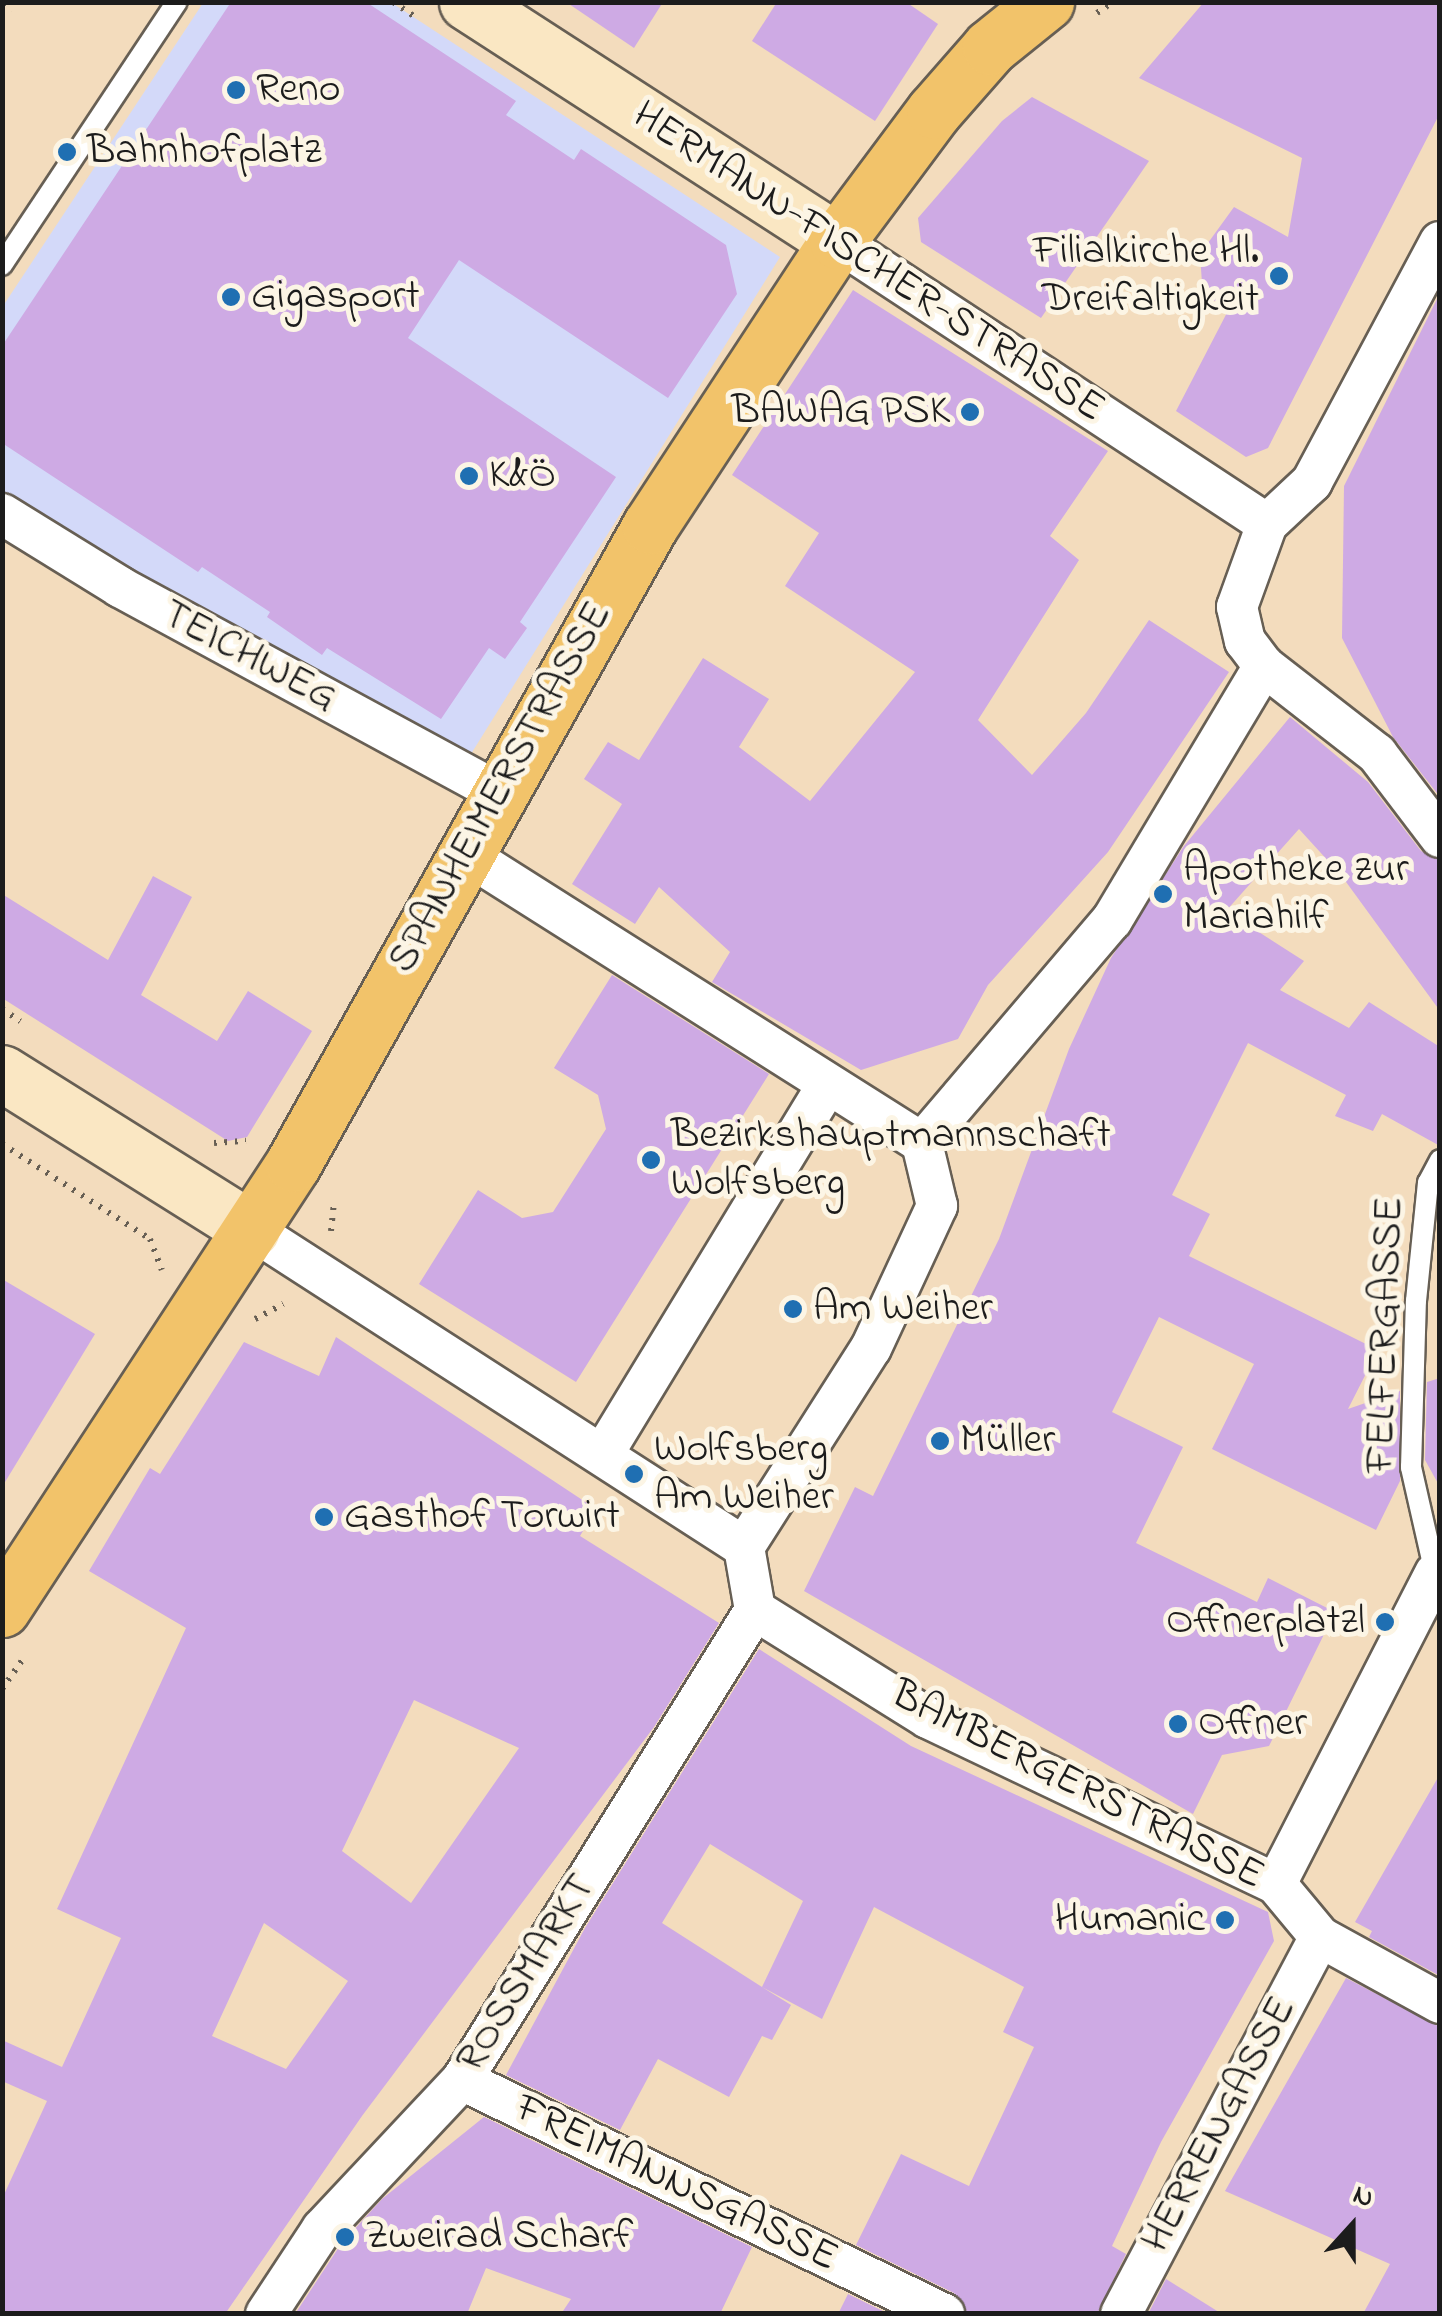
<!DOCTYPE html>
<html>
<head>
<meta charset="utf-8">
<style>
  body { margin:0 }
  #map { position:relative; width:1442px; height:2316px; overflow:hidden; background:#f3dcbd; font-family:"Indie Flower",sans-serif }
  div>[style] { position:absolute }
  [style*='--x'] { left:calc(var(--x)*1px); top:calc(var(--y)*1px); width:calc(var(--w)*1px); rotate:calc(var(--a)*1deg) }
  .built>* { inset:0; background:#d3d9f9 }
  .building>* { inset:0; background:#ceaae4 }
  .path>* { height:6px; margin-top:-3px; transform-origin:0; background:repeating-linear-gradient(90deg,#675f54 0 2.5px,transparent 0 10.5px) }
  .roads { filter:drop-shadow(2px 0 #675f54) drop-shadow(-2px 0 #675f54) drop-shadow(0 2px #675f54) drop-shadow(0 -2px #675f54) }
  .lane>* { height:20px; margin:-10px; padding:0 10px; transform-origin:10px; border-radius:10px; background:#fff }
  .street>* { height:40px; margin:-20px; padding:0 20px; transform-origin:20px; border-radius:20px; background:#fff }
  .secondary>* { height:55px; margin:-27.5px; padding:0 27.5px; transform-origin:27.5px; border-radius:27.5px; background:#fae7c3 }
  .primary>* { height:55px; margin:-27.5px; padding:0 27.5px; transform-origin:27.5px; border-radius:27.5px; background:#f2c36a }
  .dots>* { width:28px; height:28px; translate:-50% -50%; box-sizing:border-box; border:5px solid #fcf5e5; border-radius:50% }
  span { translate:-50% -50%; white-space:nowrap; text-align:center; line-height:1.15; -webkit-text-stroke:10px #fcf5e5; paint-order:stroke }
  .poi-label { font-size:42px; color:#1c1c1c }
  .left { translate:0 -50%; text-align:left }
  .right { translate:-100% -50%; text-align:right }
  .street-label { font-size:42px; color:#1c1c1c }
  .frame { position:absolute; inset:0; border:5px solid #1c1c1c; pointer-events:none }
  .north { position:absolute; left:1302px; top:2176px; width:100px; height:100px; -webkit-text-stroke:8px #fcf5e5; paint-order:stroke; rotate:21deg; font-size:28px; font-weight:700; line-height:40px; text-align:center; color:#1c1c1c }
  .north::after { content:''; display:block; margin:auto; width:35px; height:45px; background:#1c1c1c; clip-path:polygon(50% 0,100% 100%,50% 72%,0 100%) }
</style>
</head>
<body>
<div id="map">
  <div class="built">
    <i style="clip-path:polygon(203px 3px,392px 3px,780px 257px,466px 762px,3px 510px,3px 306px)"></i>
  </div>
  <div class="building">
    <i style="clip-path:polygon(231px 2px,366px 2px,516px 101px,506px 115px,574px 160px,581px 149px,726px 245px,737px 294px,668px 398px,459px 260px,408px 338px,616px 477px,520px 622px,527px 628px,505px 659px,489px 648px,441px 719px,327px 648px,322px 655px,267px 617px,270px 612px,202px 567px,198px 572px,2px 443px,2px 346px)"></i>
    <i style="clip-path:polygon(566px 2px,663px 2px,634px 48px)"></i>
    <i style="clip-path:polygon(777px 2px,906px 2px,938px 24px,875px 121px,752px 41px)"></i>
    <i style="clip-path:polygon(1204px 2px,1440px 2px,1440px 113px,1268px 448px,1246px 457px,1176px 411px,1231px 305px,1203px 298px,1200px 254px,1234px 207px,1288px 237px,1302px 158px,1139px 78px)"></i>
    <i style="clip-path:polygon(1032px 97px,1149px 161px,1041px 318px,921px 242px,918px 218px,1002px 121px)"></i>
    <i style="clip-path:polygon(853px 290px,1108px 451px,1050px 536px,1079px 560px,978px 720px,1032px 775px,1086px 713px,1149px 620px,1229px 672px,1108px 852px,988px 985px,958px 1039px,861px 1070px,712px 982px,730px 952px,659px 887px,635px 924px,572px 884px,622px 804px,584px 779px,608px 742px,639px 760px,703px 658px,769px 699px,739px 747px,810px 801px,915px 672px,785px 586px,819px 533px,732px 475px)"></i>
    <i style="clip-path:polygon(1440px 293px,1440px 797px,1393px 737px,1342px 638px,1344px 486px)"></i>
    <i style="clip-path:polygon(1290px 717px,1368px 782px,1421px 851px,1440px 860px,1440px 1011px,1341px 875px,1299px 829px,1226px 911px,1304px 961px,1280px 990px,1349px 1028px,1369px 1002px,1440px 1047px,1440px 1146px,1382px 1114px,1373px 1131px,1335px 1116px,1346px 1095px,1248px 1043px,1172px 1195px,1210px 1214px,1189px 1256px,1378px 1350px,1348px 1409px,1400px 1391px,1400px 1481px,1376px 1530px,1212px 1449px,1254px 1364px,1159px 1317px,1112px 1412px,1183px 1447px,1136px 1543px,1257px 1602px,1268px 1578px,1335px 1612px,1269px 1746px,1222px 1755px,1193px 1814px,804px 1591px,855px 1487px,873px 1496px,999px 1239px,1069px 1049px,1111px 958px,1184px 846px)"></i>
    <i style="clip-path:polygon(153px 876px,192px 897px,141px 995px,217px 1041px,248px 991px,312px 1031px,247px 1137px,228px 1141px,2px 998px,2px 894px,108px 960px)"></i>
    <i style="clip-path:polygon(612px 975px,769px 1074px,576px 1382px,419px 1284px,478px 1190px,522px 1218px,553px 1212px,606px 1129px,598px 1095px,554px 1068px)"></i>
    <i style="clip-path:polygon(2px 1279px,95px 1334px,2px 1487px)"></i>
    <i style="clip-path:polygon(evenodd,336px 1337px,596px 1509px,580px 1536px,719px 1623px,654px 1727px,362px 2116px,225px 2314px,2px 2314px,2px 2199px,47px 2101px,2px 2081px,2px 2040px,62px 2067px,121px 1938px,57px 1909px,186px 1628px,89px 1571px,150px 1468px,160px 1474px,244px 1342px,319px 1376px,336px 1337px,414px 1700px,519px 1748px,411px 1903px,342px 1851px,414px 1700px,336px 1337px,264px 1923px,348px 1981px,286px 2069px,212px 2036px,264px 1923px)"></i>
    <i style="clip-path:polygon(1440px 1378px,1440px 1487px,1425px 1460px,1427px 1382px)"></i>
    <i style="clip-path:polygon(evenodd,759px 1649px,911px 1746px,1268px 1912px,1274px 1941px,1161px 2142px,1112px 2246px,1126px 2254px,1097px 2314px,968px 2314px,954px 2293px,856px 2245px,901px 2154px,969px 2186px,1034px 2047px,1003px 2032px,1024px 1987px,874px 1907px,822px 2019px,762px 1987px,791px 2005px,772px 2040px,762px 2036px,729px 2097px,658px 2059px,620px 2130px,506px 2075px,585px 1928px,759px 1649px,710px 1844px,803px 1901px,762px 1987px,662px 1923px,710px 1844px)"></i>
    <i style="clip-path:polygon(1440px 1774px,1440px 1976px,1369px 1937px,1372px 1931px,1355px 1922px)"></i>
    <i style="clip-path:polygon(1346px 1978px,1440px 2027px,1440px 2314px,1363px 2314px,1390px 2264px,1225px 2191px)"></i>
    <i style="clip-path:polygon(484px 2117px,752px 2247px,720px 2314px,561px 2314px,571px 2299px,486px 2268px,467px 2314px,295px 2314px,341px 2244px,382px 2199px)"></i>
    <i style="clip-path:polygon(1166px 2279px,1222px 2314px,1148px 2314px)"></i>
    <i style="clip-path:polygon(848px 2294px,889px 2314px,838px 2314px)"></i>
  </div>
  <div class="path">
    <i style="--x:393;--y:2;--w:29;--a:34"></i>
    <i style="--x:4;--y:4;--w:10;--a:37"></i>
    <i style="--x:1097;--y:13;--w:19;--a:-35"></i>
    <i style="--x:2;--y:1009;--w:22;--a:34"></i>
    <i style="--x:214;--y:1143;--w:32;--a:-4"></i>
    <i style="--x:2;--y:1144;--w:176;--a:32.7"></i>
    <i style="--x:150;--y:1239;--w:33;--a:69"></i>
    <i style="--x:331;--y:1231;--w:31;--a:-84"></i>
    <i style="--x:255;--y:1319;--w:32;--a:-28"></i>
    <i style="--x:2;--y:1689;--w:40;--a:-55.1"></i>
  </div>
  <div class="roads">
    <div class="lane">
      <i style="--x:2;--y:265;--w:316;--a:-56.4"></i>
      <i style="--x:1435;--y:1573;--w:109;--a:-102.8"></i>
      <i style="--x:1411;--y:1467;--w:166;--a:-88.3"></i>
      <i style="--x:1416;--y:1301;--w:119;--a:-84.2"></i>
      <i style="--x:1428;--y:1183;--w:26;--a:-62"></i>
    </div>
    <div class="street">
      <i style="--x:837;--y:241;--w:515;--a:33.35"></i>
      <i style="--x:1440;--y:242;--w:272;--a:118.1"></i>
      <i style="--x:1312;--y:482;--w:62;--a:137"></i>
      <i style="--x:1267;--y:524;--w:88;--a:109.9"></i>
      <i style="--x:1237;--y:607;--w:35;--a:77"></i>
      <i style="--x:1245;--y:641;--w:31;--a:53"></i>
      <i style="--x:1264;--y:666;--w:143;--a:37.9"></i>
      <i style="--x:1377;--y:754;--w:104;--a:52.8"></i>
      <i style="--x:2;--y:514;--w:139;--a:31.7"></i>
      <i style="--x:120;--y:587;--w:431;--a:28.5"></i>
      <i style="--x:464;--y:853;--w:542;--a:32.34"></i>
      <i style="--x:922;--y:1143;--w:293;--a:-49.6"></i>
      <i style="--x:1112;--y:920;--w:296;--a:-59.1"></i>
      <i style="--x:252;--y:1230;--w:585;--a:32.79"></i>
      <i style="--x:744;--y:1547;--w:64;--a:80.1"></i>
      <i style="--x:603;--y:1454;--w:432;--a:-58.7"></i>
      <i style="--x:744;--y:1547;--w:236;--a:-57.5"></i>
      <i style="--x:871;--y:1348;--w:157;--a:-65.1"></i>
      <i style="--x:937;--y:1206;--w:65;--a:-103.4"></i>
      <i style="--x:755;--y:1610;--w:204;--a:32"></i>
      <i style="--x:928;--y:1718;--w:386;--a:25.5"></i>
      <i style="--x:1276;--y:1884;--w:69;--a:50.3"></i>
      <i style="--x:1320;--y:1937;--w:137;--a:28.8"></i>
      <i style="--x:1276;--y:1884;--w:349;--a:-62.9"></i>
      <i style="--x:462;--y:2080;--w:536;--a:25.9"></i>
      <i style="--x:266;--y:2314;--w:102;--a:-56.6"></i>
      <i style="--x:322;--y:2229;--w:204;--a:-46.8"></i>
      <i style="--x:462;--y:2080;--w:554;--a:-58.06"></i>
      <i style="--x:1121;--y:2314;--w:426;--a:-62.2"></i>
    </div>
    <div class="secondary">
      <i style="--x:467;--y:2;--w:440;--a:32.9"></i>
      <i style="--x:2;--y:1073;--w:295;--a:32.1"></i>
    </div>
    <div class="primary">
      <i style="--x:2;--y:1609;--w:532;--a:-56.82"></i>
      <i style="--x:293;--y:1164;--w:731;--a:-60.77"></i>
      <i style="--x:650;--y:526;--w:341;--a:-56.7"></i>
      <i style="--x:837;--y:241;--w:162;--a:-53.3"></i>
      <i style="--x:934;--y:111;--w:85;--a:-48.8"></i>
      <i style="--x:990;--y:47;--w:72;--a:-38.8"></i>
    </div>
  </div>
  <div class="dots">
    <i style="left:236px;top:90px;background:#1f6fb2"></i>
    <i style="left:67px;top:152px;background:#1f6fb2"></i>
    <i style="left:1279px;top:276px;background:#1f6fb2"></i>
    <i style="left:231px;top:297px;background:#1f6fb2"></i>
    <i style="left:970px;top:412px;background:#1f6fb2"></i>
    <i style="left:469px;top:476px;background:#1f6fb2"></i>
    <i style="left:1163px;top:894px;background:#1f6fb2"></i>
    <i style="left:651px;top:1160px;background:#1f6fb2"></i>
    <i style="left:793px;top:1309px;background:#1f6fb2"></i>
    <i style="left:940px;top:1441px;background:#1f6fb2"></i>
    <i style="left:634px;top:1474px;background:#1f6fb2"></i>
    <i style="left:324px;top:1517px;background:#1f6fb2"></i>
    <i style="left:1385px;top:1622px;background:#1f6fb2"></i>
    <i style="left:1178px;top:1724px;background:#1f6fb2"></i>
    <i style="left:1225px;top:1920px;background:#1f6fb2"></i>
    <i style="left:345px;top:2237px;background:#1f6fb2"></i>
  </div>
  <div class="poi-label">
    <span class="left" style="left:256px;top:90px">Reno</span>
    <span class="left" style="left:87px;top:152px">Bahnhofplatz</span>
    <span class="right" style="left:1259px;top:276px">Filialkirche Hl.<br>Dreifaltigkeit</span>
    <span class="left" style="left:251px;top:297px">Gigasport</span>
    <span class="right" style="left:950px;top:412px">BAWAG PSK</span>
    <span class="left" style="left:489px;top:476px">K&amp;Ö</span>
    <span class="left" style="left:1183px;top:894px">Apotheke zur<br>Mariahilf</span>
    <span class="left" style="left:671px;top:1160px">Bezirkshauptmannschaft<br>Wolfsberg</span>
    <span class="left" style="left:813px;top:1309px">Am Weiher</span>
    <span class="left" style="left:960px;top:1441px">Müller</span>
    <span class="left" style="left:654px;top:1474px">Wolfsberg<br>Am Weiher</span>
    <span class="left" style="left:344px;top:1517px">Gasthof Torwirt</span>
    <span class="right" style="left:1365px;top:1622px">Offnerplatzl</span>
    <span class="left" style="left:1198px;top:1724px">Offner</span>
    <span class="right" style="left:1205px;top:1920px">Humanic</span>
    <span class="left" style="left:365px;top:2237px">Zweirad Scharf</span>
  </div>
  <div class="street-label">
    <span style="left:868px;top:263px;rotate:33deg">HERMANN-FISCHER-STRASSE</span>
    <span style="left:249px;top:657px;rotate:28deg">TEICHWEG</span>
    <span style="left:501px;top:788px;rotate:-61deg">SPANHEIMERSTRASSE</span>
    <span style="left:1386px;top:1335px;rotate:-88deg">FELFERGASSE</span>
    <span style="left:1077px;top:1786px;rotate:27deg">BAMBERGERSTRASSE</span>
    <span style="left:527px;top:1974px;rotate:-58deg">ROSSMARKT</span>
    <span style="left:1220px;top:2125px;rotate:-62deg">HERRENGASSE</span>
    <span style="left:676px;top:2184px;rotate:26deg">FREIMANNSGASSE</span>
  </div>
  <div class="frame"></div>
  <div class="north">N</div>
</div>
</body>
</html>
